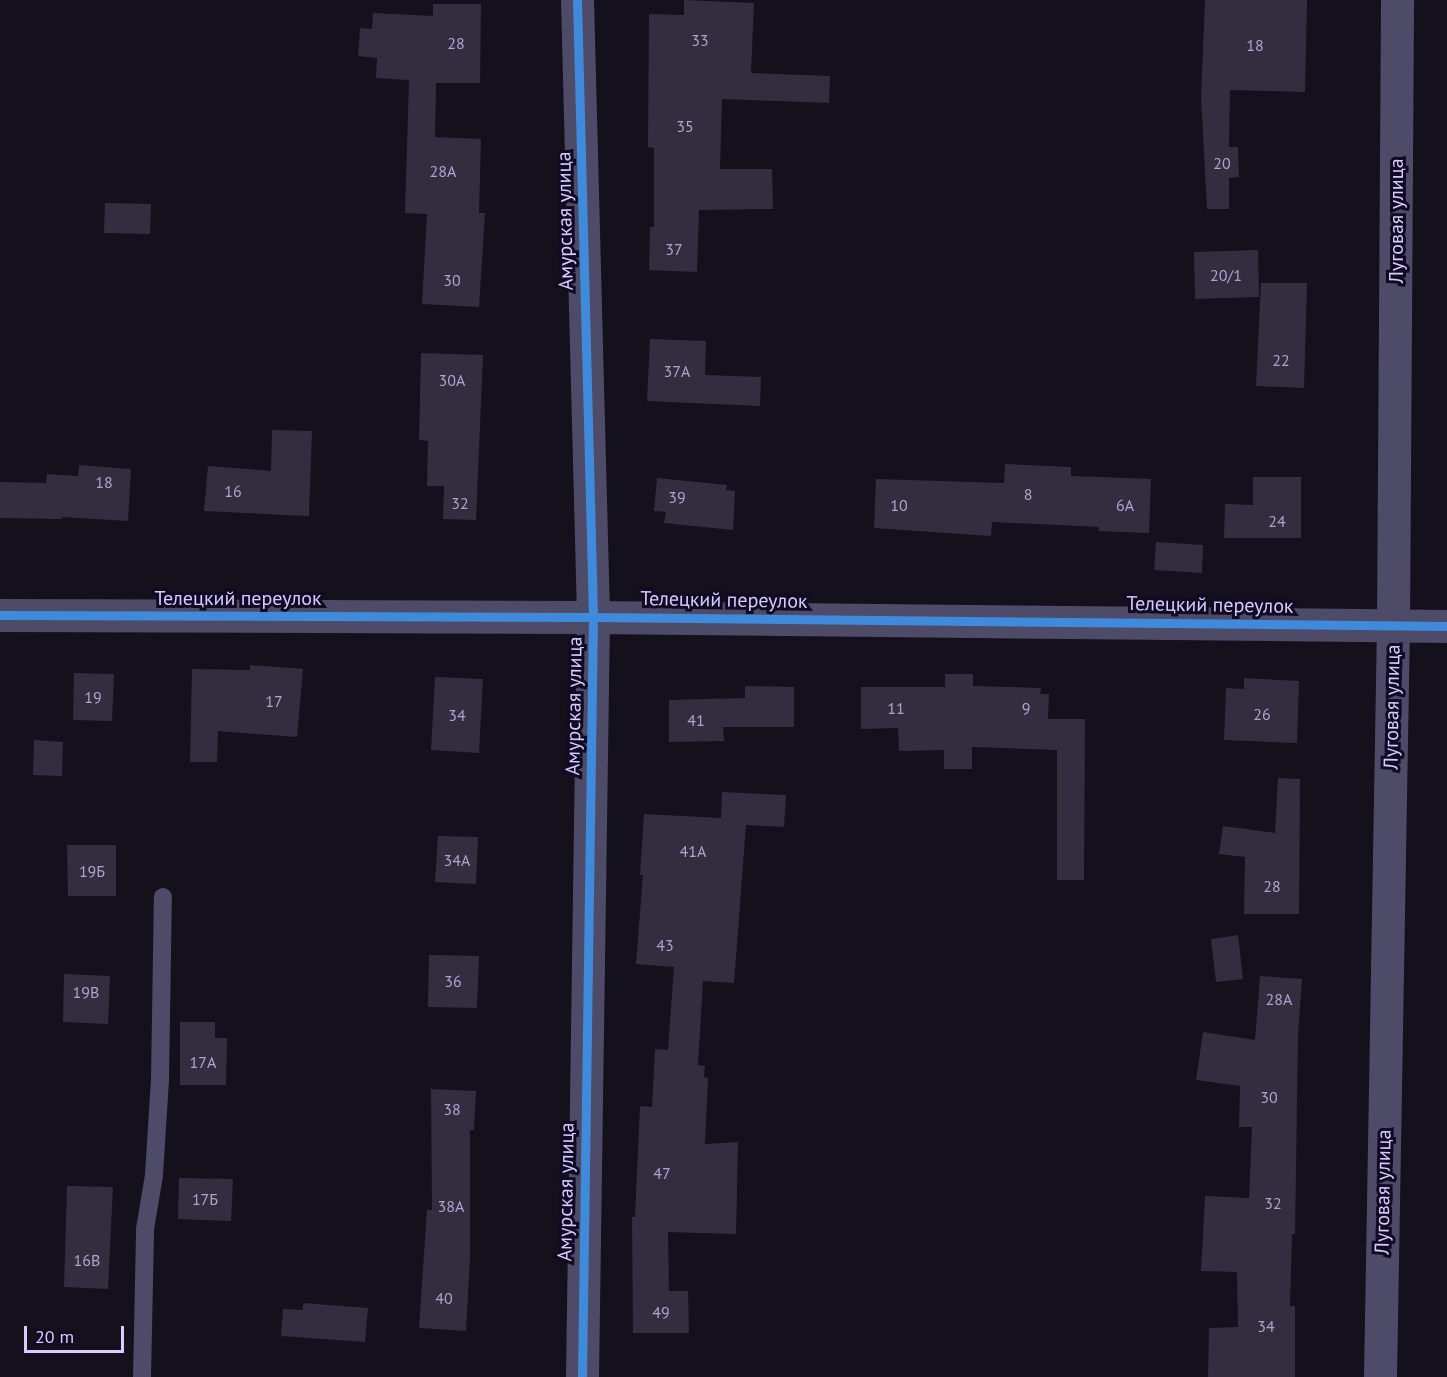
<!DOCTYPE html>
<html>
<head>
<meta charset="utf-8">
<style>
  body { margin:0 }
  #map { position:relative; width:1447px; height:1377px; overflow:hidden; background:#14111d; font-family:"PT Sans",sans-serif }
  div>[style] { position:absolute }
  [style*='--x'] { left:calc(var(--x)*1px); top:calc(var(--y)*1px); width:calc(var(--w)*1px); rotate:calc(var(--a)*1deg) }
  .building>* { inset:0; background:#322e40 }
  .lane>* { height:18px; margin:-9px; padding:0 9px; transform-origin:9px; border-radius:9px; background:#4d4b67 }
  .street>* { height:33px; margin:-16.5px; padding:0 16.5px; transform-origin:16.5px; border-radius:16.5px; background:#4d4b67 }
  .cycleway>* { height:9px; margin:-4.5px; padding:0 4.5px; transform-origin:4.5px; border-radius:4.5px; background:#408adc }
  span { translate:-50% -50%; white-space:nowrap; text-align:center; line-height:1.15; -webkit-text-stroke:6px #100b23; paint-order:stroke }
  .number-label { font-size:16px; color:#aca5cf }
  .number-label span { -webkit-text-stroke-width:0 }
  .street-label { font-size:20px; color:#d5cdff }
  .scale { position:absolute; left:24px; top:1326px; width:100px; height:27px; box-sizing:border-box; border:3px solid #d5cdff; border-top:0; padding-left:8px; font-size:18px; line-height:21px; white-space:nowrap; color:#d5cdff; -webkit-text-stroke:4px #100b23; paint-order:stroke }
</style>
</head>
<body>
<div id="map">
  <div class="building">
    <i style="clip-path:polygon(684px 0,754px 3px,751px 73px,830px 76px,829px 103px,722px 99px,720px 169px,772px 169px,773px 209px,699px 210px,697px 272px,649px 270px,650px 227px,654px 227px,654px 148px,648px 147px,649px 14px,684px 15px)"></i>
    <i style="clip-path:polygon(1205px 0,1307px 0,1305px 92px,1230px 90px,1229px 147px,1238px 147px,1239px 177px,1229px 178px,1229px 209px,1207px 209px,1201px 97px)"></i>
    <i style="clip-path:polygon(433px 4px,481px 4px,480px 83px,436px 83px,435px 137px,481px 139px,479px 213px,485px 213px,479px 307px,422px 304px,427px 214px,405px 213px,409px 80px,376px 78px,377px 58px,358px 56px,360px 28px,372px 29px,373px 13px,433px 16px)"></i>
    <i style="clip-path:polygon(105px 203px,151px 204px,150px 234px,104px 233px)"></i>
    <i style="clip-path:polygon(1258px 250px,1259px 297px,1195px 299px,1194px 252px)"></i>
    <i style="clip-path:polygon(1261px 283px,1307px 283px,1304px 388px,1256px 386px)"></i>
    <i style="clip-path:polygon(650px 339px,706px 341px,705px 375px,761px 377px,760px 406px,647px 401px)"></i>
    <i style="clip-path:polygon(421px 353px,483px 355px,476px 520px,443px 519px,444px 486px,427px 486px,428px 441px,419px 440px)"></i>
    <i style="clip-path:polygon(272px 430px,312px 431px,309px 516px,204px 511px,208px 466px,271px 471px)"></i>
    <i style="clip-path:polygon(1005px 464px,1071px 467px,1071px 476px,1151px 479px,1149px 533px,1099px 531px,1099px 527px,992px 522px,991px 536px,874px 528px,876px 479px,1004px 483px)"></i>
    <i style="clip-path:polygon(79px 465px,131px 469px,128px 521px,62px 517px,62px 519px,0 518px,0 482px,46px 483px,47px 474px,78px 476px)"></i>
    <i style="clip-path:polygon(1253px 477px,1301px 477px,1301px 538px,1224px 538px,1225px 504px,1253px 505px)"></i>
    <i style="clip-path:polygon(657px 478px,727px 485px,726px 490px,735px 491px,733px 530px,664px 523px,666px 512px,654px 511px)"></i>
    <i style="clip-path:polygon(1156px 542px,1203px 545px,1202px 573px,1154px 570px)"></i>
    <i style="clip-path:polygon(250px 665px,303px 669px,297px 737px,218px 731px,217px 762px,190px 762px,192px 669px,250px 670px)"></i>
    <i style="clip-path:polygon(74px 673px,114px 674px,112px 721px,73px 720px)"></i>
    <i style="clip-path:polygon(945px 674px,973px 674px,973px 686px,1041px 688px,1040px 694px,1049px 694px,1048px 719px,1085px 719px,1084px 880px,1057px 880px,1057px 750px,972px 747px,972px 769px,944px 769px,944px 750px,899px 751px,898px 728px,861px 729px,861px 687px,945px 687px)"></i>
    <i style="clip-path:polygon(435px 677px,483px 679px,479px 753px,431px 750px)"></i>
    <i style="clip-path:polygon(1244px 678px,1299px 681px,1297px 743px,1224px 740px,1226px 688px,1244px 689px)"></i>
    <i style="clip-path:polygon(745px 686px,794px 687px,794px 727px,723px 727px,724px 741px,669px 742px,669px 700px,745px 698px)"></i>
    <i style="clip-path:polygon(34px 740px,63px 742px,62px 776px,33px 775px)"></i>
    <i style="clip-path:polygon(1278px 778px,1300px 779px,1299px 914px,1244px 914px,1245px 857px,1219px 854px,1223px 826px,1275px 833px)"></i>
    <i style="clip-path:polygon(722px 792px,786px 795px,784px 827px,746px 825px,734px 983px,703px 981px,698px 1065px,705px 1066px,704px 1077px,708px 1078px,705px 1144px,738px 1142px,736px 1234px,668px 1232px,669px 1291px,688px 1291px,689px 1333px,633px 1333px,632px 1217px,635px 1217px,640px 1106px,652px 1107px,655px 1049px,668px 1050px,674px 967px,636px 964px,643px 875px,640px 875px,644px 814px,721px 818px)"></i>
    <i style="clip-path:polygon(438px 836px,478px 837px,476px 884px,435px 882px)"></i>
    <i style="clip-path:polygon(67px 845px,116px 845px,116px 896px,68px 896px)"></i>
    <i style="clip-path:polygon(1238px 935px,1243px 979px,1216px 982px,1211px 939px)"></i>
    <i style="clip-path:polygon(429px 955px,479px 956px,477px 1008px,428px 1007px)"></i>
    <i style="clip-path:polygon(64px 974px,110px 976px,108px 1024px,63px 1022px)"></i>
    <i style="clip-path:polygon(1260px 976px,1302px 979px,1298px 1034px,1295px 1234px,1292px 1234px,1290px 1306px,1295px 1306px,1295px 1377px,1208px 1377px,1209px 1328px,1238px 1327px,1237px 1272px,1201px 1271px,1205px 1196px,1249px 1198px,1252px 1127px,1239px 1127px,1240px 1086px,1196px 1080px,1203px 1032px,1255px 1040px)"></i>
    <i style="clip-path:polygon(180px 1022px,215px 1022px,215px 1038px,227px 1038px,226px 1085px,180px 1085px)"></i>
    <i style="clip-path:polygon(431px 1089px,476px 1091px,474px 1130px,470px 1130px,470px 1258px,466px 1331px,419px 1328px,427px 1210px,432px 1210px)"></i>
    <i style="clip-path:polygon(179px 1178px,233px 1179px,231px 1221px,178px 1219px)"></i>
    <i style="clip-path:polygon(67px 1186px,113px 1187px,108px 1289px,64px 1287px)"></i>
    <i style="clip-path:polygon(303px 1303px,368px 1308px,365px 1342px,281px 1336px,283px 1309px,303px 1310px)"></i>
  </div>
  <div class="lane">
    <i style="--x:142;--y:1377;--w:148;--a:-88.8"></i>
    <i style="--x:145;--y:1229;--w:55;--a:-80.5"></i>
    <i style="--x:154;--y:1175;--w:95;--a:-86.4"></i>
    <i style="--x:160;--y:1080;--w:183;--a:-89.1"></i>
  </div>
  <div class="street">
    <i style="--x:577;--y:0;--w:617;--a:88.51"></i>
    <i style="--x:593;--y:617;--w:760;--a:90.83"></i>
    <i style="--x:0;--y:615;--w:593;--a:0.19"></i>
    <i style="--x:593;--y:617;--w:854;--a:0.6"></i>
    <i style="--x:1380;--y:1377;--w:752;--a:-89.01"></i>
    <i style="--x:1393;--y:625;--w:625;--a:-89.63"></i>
  </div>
  <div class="cycleway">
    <i style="--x:577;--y:0;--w:617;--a:88.51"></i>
    <i style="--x:593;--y:617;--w:760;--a:90.83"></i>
    <i style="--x:0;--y:615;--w:593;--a:0.19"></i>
    <i style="--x:593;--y:617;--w:854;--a:0.6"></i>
  </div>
  <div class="number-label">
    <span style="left:700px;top:40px">33</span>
    <span style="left:456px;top:43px">28</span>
    <span style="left:1255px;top:45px">18</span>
    <span style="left:685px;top:126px">35</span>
    <span style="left:1222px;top:163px">20</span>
    <span style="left:443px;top:171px">28А</span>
    <span style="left:674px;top:249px">37</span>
    <span style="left:1226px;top:275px">20/1</span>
    <span style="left:452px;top:280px">30</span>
    <span style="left:1281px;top:360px">22</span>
    <span style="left:677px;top:371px">37А</span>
    <span style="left:452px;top:380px">30А</span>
    <span style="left:104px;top:482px">18</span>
    <span style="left:233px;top:491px">16</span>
    <span style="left:1028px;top:494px">8</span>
    <span style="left:677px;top:497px">39</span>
    <span style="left:460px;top:503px">32</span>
    <span style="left:899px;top:505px">10</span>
    <span style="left:1125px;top:505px">6А</span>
    <span style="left:1277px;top:521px">24</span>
    <span style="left:93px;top:697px">19</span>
    <span style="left:274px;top:701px">17</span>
    <span style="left:896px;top:708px">11</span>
    <span style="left:1026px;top:708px">9</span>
    <span style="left:1262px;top:714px">26</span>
    <span style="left:457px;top:715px">34</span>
    <span style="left:696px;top:720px">41</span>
    <span style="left:693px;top:851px">41А</span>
    <span style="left:457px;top:860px">34А</span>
    <span style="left:92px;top:871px">19Б</span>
    <span style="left:1272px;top:886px">28</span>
    <span style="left:665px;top:945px">43</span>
    <span style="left:453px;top:981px">36</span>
    <span style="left:86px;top:992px">19В</span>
    <span style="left:1279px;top:999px">28А</span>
    <span style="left:203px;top:1062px">17А</span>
    <span style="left:1269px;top:1097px">30</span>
    <span style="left:452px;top:1109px">38</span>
    <span style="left:662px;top:1173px">47</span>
    <span style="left:205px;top:1199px">17Б</span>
    <span style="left:1273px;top:1203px">32</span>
    <span style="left:451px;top:1206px">38А</span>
    <span style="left:87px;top:1260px">16В</span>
    <span style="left:444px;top:1298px">40</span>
    <span style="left:661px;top:1312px">49</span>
    <span style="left:1266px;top:1326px">34</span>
  </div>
  <div class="street-label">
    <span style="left:565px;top:221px;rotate:-91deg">Амурская улица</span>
    <span style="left:1396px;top:221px;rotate:-90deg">Луговая улица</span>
    <span style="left:238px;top:598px">Телецкий переулок</span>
    <span style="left:724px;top:600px;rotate:1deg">Телецкий переулок</span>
    <span style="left:1210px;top:605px;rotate:1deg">Телецкий переулок</span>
    <span style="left:574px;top:706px;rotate:-89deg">Амурская улица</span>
    <span style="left:1392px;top:707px;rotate:-89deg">Луговая улица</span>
    <span style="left:566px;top:1192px;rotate:-89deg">Амурская улица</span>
    <span style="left:1383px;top:1192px;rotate:-89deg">Луговая улица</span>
  </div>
  <div class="scale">20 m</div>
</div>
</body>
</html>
